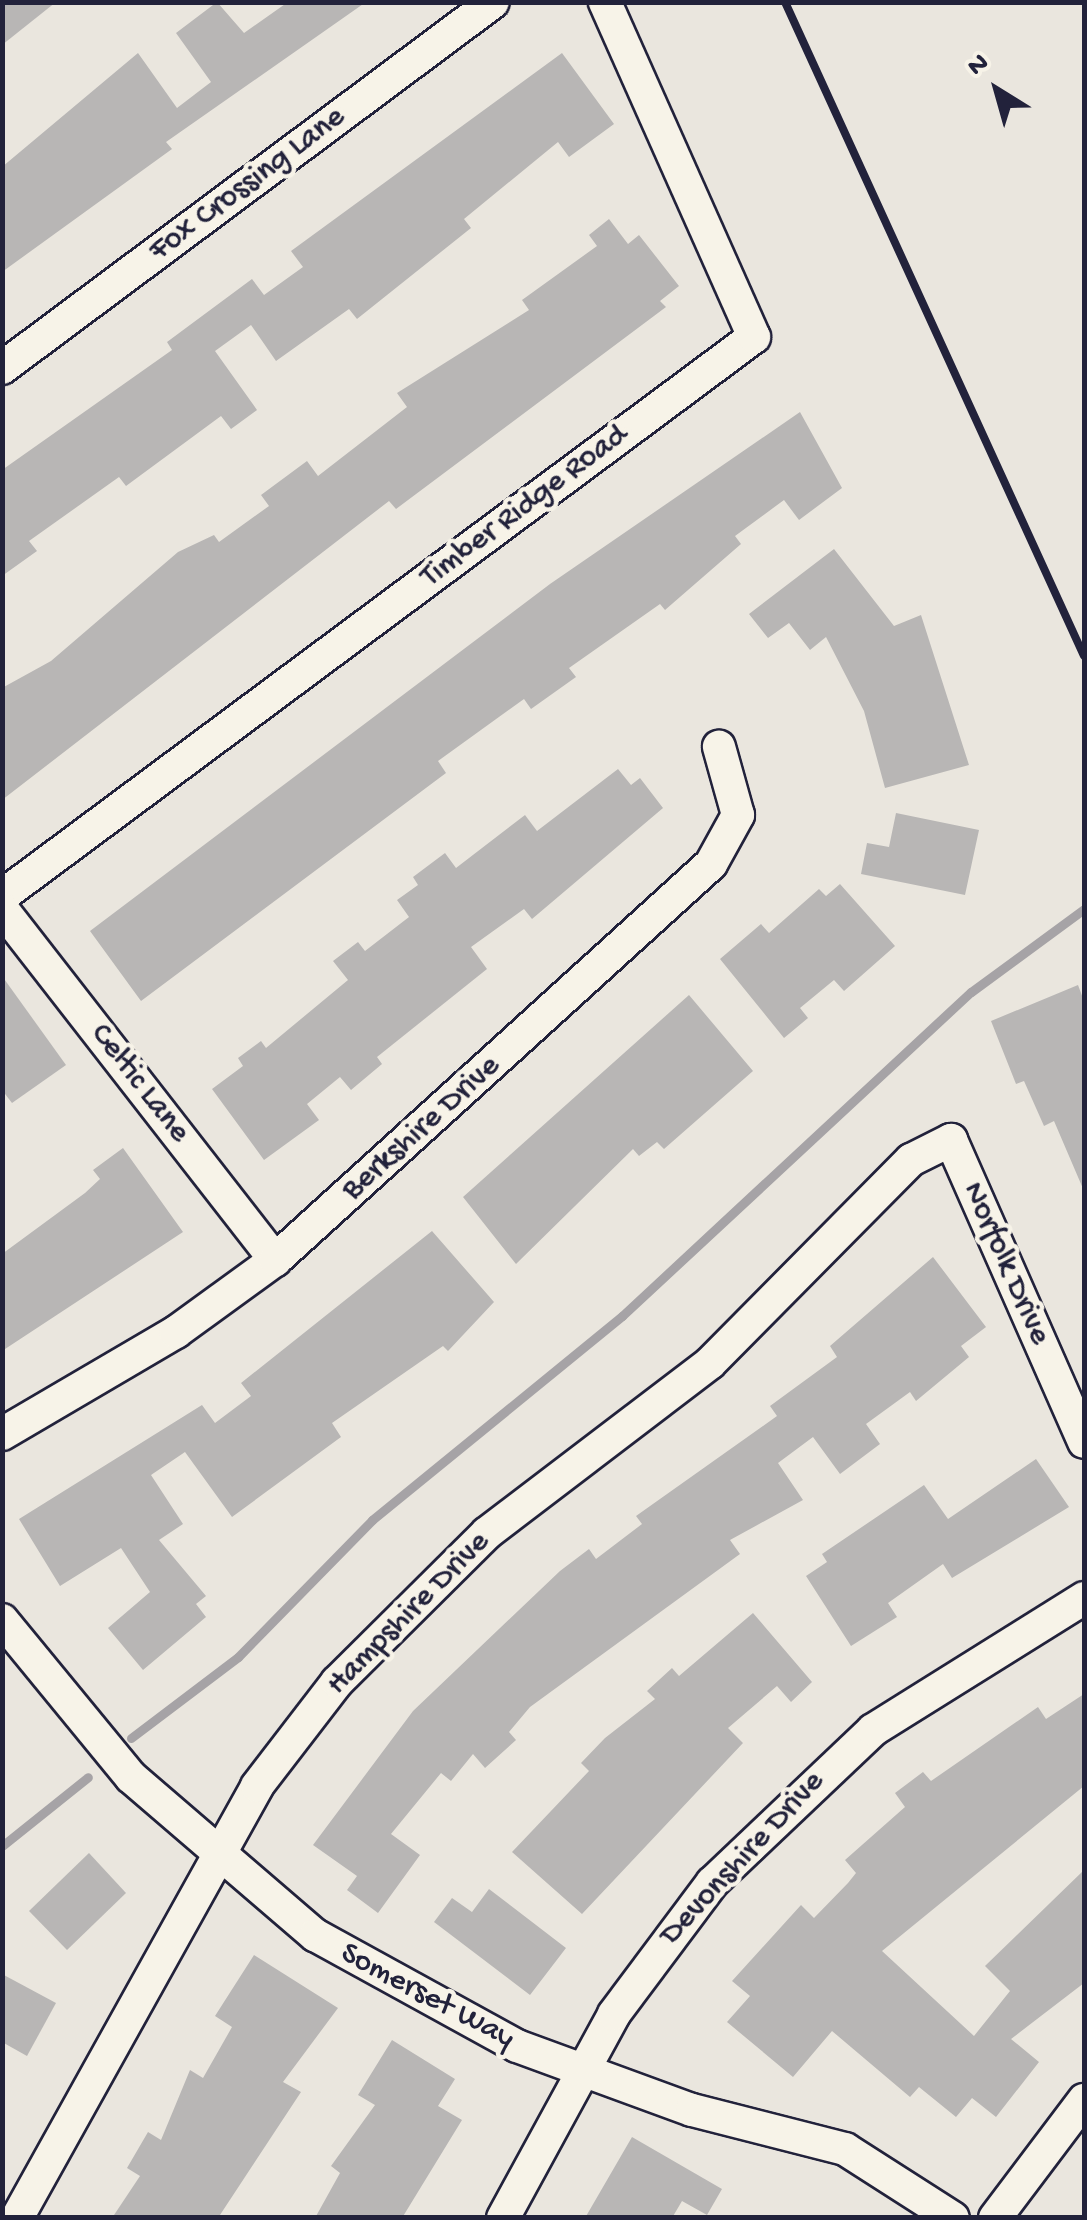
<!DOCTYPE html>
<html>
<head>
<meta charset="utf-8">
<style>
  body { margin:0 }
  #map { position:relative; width:1087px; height:2220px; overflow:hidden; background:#eae6de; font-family:"Gochi Hand",sans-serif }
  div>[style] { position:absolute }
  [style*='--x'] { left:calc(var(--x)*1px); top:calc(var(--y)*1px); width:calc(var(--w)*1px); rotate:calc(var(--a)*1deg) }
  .stream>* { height:9px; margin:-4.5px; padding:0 4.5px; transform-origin:4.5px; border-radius:4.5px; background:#a6a3a6 }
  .building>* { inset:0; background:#b8b6b5 }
  .roads { filter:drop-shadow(2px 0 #22223b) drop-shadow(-2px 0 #22223b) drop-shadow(0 2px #22223b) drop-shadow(0 -2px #22223b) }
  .minor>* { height:32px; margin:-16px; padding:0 16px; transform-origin:16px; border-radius:16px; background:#f7f3e8 }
  .rail>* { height:8px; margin:-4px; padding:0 4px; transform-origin:4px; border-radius:4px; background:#22223b }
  span { translate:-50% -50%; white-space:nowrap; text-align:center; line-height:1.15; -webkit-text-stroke:9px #f7f3e8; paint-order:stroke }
  .street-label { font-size:32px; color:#22223b }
  .frame { position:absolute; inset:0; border:5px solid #22223b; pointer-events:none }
  .north { position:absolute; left:947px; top:40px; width:100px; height:100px; -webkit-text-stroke:8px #f7f3e8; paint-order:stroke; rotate:323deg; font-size:28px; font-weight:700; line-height:40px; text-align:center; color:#22223b }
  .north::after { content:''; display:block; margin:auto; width:35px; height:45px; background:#22223b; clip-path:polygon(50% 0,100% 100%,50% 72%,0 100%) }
</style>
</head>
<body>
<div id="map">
  <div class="stream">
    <i style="--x:131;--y:1738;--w:134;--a:-37.1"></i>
    <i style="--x:238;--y:1657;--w:192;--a:-45.6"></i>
    <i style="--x:372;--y:1520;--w:323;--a:-39.2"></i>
    <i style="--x:622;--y:1316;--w:476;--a:-42.9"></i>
    <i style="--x:971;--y:992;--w:140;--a:-36.3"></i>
    <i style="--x:2;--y:1846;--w:110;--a:-38.7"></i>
  </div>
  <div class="building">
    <i style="clip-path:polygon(2px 2px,56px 2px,2px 45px)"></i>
    <i style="clip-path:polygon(217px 2px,244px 33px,288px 2px,366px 2px,166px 142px,172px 149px,2px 272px,2px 167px,138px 53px,177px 108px,211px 82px,176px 33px)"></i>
    <i style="clip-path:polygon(562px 53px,614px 124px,569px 157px,558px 142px,464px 219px,471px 228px,357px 319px,349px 309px,276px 361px,251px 325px,215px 351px,257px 410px,231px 429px,221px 416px,126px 486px,119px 477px,29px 541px,37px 551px,2px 576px,2px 470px,172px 350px,167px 342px,252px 279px,264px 295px,303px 267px,291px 251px)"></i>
    <i style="clip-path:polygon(609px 219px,628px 244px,639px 235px,679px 286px,660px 301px,666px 307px,396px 509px,389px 501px,2px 800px,2px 688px,51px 661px,178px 552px,214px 535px,219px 542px,269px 506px,261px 495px,307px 461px,318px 476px,407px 407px,397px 393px,529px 310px,522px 300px,597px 246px,589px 235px)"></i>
    <i style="clip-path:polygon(800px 412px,842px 488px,799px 520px,784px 500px,735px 536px,741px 544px,665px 610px,660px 604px,569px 668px,576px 677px,531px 709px,524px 699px,438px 761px,446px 773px,141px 1001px,90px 931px,550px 584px)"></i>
    <i style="clip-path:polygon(834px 549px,894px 626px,921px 615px,969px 765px,885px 788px,864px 711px,826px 637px,810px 650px,789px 623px,768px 638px,749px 614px)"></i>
    <i style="clip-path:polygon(618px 769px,631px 785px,640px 778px,663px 808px,532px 919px,524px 909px,471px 947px,487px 969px,377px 1057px,382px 1064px,351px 1090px,340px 1077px,307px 1104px,319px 1120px,264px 1160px,212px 1089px,243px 1066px,238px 1058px,261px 1041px,266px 1048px,348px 980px,333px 961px,358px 942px,365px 951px,409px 917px,397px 900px,418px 885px,413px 877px,445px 853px,456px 868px,525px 815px,537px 831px)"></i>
    <i style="clip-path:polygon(896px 813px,979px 830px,965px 895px,861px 874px,867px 843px,889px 847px)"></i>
    <i style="clip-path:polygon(840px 884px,895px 946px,844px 991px,834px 980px,800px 1008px,808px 1018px,784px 1038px,720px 959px,761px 924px,769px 933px,819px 889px,826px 896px)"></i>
    <i style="clip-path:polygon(2px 976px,66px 1065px,12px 1103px,2px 1090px)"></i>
    <i style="clip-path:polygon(1078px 985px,1084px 1001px,1084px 1191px,1054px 1121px,1044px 1126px,1024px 1081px,1016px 1084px,991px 1021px)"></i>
    <i style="clip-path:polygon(689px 995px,753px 1071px,664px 1149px,657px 1142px,639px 1156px,633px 1149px,516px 1264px,463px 1197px)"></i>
    <i style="clip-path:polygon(123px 1148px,183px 1232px,2px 1351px,2px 1254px,85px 1193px,100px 1179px,93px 1170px)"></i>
    <i style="clip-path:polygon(432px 1231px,494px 1302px,448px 1351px,443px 1346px,332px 1423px,341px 1437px,232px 1517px,185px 1452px,151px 1475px,183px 1524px,159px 1540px,206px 1596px,196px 1604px,206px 1617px,143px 1670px,108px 1628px,150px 1592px,121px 1548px,60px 1586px,19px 1519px,202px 1405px,215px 1423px,251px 1396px,241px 1383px)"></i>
    <i style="clip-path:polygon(933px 1257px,986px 1327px,961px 1346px,969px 1357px,916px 1401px,910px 1392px,866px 1424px,880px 1444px,840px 1474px,813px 1437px,778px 1463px,803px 1500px,730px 1540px,740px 1554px,530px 1707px,509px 1732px,516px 1740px,485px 1768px,473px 1754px,451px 1781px,441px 1773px,391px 1834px,420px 1855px,378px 1913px,347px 1890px,357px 1876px,313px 1845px,413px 1711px,560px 1571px,589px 1549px,596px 1559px,642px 1524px,636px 1516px,777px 1416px,770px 1406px,837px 1357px,830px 1346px)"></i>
    <i style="clip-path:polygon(1036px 1459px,1069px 1507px,952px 1578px,943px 1564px,888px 1603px,897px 1617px,851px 1646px,806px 1576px,827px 1562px,822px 1554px,924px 1485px,948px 1519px)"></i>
    <i style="clip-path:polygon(753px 1613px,812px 1682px,791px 1702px,777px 1686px,728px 1728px,743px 1743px,582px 1914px,512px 1852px,589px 1771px,581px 1763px,605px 1738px,655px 1699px,647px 1691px,672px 1668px,679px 1676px)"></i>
    <i style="clip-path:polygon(1084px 1694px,1084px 1786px,882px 1951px,974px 2036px,1010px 1991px,985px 1966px,1084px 1870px,1084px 1983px,1011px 2039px,1039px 2062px,996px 2117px,972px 2098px,956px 2117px,919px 2087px,910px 2097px,832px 2031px,793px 2077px,727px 2022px,750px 1996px,732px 1981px,801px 1905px,814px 1918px,848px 1883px,856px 1873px,845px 1860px,905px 1807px,895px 1793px,923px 1772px,931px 1781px,1038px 1707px,1046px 1719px)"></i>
    <i style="clip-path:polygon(89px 1853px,126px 1893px,67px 1950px,29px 1911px)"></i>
    <i style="clip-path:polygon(489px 1889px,566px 1948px,530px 1995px,434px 1922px,452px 1898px,472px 1912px)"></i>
    <i style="clip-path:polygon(254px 1955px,338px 2008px,283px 2082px,301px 2092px,218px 2218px,112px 2218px,140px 2176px,127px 2168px,148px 2132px,161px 2140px,190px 2070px,203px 2078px,232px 2027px,215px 2016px)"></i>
    <i style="clip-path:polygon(2px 1974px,56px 2003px,27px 2056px,2px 2042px)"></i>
    <i style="clip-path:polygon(392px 2040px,455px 2079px,438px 2106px,462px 2120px,402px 2218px,315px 2218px,340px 2173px,331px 2166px,375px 2105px,358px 2095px)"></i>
    <i style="clip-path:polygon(632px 2137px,722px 2189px,707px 2215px,682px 2201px,672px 2218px,585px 2218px)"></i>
  </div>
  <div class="roads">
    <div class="minor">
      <i style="--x:2;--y:368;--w:612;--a:-36.7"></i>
      <i style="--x:2;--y:896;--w:937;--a:-36.63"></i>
      <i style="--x:754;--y:337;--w:367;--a:-114"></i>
      <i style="--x:2;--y:909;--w:445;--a:52.1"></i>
      <i style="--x:2;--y:1434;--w:202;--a:-30.4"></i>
      <i style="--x:176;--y:1332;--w:122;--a:-36"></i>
      <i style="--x:275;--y:1260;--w:589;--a:-42.25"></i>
      <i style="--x:711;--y:864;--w:56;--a:-61.1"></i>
      <i style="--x:738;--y:815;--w:71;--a:-105.6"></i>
      <i style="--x:2;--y:1620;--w:203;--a:50.6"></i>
      <i style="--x:131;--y:1777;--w:243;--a:40.7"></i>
      <i style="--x:315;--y:1935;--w:230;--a:28.8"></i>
      <i style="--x:517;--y:2046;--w:186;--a:20.1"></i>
      <i style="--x:692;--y:2110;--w:158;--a:14.3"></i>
      <i style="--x:845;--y:2149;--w:128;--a:32.6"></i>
      <i style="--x:17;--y:2218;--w:494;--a:-60.9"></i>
      <i style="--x:257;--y:1786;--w:131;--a:-52.4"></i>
      <i style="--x:337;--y:1682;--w:211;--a:-44.8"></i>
      <i style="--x:487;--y:1533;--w:280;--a:-37.3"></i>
      <i style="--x:710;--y:1363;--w:286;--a:-45.3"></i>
      <i style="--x:911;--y:1160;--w:45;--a:-26.6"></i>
      <i style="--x:951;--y:1140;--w:330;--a:66.2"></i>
      <i style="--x:503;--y:2218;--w:232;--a:-61.4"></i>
      <i style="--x:614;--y:2014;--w:164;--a:-53.2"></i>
      <i style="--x:712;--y:1883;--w:222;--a:-43.5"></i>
      <i style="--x:873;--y:1730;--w:249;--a:-32"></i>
      <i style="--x:995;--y:2218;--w:148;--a:-53"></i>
    </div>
  </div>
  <div class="rail">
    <i style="--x:785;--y:2;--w:719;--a:65.43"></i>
  </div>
  <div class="street-label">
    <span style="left:248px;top:185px;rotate:-37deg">Fox Crossing Lane</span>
    <span style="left:525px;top:507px;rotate:-37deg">Timber Ridge Road</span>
    <span style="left:139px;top:1084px;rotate:52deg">Celtic Lane</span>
    <span style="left:422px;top:1129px;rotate:-42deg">Berkshire Drive</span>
    <span style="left:1005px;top:1264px;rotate:66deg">Norfolk Drive</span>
    <span style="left:409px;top:1614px;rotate:-45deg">Hampshire Drive</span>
    <span style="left:743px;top:1859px;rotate:-47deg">Devonshire Drive</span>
    <span style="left:427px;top:1997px;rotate:28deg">Somerset Way</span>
  </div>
  <div class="frame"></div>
  <div class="north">N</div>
</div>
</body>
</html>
